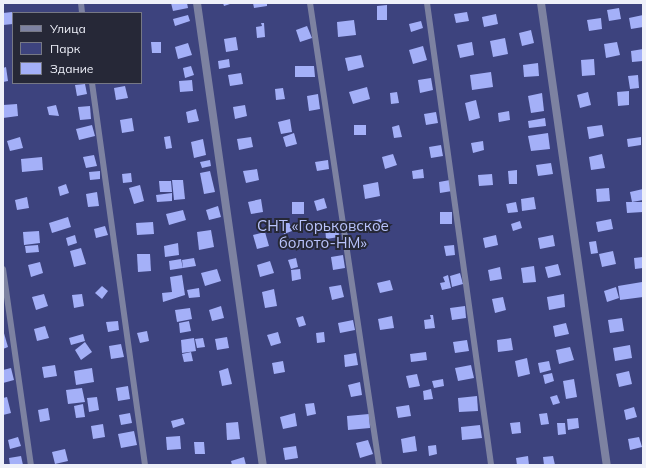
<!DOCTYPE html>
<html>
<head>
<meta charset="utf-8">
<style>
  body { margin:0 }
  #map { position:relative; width:646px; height:468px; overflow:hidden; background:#303241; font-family:Mulish,sans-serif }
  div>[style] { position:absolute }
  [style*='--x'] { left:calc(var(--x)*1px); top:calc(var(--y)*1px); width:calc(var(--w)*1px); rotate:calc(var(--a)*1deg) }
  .green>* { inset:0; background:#3d437e }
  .building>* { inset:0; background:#a4b0f8 }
  .service>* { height:6px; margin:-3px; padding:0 3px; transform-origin:3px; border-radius:3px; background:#7d82a1 }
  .minor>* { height:8px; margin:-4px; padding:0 4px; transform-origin:4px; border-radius:4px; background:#7d82a1 }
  span { translate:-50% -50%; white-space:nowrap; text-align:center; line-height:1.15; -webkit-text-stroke:4px #262837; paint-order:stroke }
  .park-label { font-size:15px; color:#b9c3fb }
  .frame { position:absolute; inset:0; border:4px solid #eef0f9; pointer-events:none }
  .legend { position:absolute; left:12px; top:12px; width:130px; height:72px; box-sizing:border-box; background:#262837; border:1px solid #767885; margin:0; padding:5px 7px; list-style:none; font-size:12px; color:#eef0f9 }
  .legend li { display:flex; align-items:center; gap:8px; height:20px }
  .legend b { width:20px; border:1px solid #767885 }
</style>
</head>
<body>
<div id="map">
  <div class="green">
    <i style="clip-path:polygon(evenodd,3px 3px,643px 3px,643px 465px,3px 465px,3px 3px,13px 13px,141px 13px,141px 83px,13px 83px,13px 13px)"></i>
  </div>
  <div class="building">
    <i style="clip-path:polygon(171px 3px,187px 3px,188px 8px,173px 11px)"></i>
    <i style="clip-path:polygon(223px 3px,233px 3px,224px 6px)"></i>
    <i style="clip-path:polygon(253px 3px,267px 3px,267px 6px,254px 8px)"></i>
    <i style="clip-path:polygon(387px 5px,387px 20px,377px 20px,377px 6px)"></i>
    <i style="clip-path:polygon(619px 8px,621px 19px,609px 21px,607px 10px)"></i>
    <i style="clip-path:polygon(12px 12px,13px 24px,3px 25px,3px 13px)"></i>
    <i style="clip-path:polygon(467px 12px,469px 21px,456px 23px,454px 14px)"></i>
    <i style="clip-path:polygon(496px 14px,498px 24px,484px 27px,482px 17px)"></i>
    <i style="clip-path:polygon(188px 15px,190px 21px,175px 26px,173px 19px)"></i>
    <i style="clip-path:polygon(643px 15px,643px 27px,631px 29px,629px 18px)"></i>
    <i style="clip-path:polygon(601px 18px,602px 29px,589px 31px,587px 20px)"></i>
    <i style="clip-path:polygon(354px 20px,356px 35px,338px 37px,337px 22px)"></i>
    <i style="clip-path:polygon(421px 21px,423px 28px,411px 32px,409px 24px)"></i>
    <i style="clip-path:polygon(261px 23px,264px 23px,265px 37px,257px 38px,256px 27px,262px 26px)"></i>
    <i style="clip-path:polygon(307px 26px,312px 38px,300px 42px,296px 30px)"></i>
    <i style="clip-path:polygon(531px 30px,534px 43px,522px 46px,519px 33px)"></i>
    <i style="clip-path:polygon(236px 37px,238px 50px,226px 52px,224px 39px)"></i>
    <i style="clip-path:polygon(505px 38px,508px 54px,493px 57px,490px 41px)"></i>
    <i style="clip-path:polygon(151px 42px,161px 42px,161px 53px,152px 53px)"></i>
    <i style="clip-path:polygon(472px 42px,474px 55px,460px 58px,457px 45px)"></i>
    <i style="clip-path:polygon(617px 42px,620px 55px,606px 58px,604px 44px)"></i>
    <i style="clip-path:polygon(188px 43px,192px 55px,178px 59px,175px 47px)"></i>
    <i style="clip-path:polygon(423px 46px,427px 60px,413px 64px,409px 50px)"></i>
    <i style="clip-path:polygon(643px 49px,643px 61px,632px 62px,631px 51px)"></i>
    <i style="clip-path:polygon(361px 55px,364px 67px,348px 71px,345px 58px)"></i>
    <i style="clip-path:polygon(229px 59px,230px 67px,219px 69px,218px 61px)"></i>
    <i style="clip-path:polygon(594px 59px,595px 75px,582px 76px,581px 60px)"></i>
    <i style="clip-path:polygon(538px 63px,539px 76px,524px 77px,523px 65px)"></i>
    <i style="clip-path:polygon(191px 66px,194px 75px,185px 78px,183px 68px)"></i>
    <i style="clip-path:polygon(295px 66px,314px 66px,315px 77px,295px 77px)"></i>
    <i style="clip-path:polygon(6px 67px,8px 81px,3px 82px,3px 68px)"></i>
    <i style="clip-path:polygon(491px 72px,493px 87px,472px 90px,470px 75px)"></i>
    <i style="clip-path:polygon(241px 73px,243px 84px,230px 86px,228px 75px)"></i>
    <i style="clip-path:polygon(638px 75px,639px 88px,630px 89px,628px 76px)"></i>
    <i style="clip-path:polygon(431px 78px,433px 90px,420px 93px,418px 80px)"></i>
    <i style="clip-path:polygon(192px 80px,193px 91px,180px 92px,179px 81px)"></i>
    <i style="clip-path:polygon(85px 84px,87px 94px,77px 96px,75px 85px)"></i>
    <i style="clip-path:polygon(125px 86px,128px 98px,116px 100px,114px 88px)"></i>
    <i style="clip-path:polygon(367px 87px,370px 99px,353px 104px,349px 92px)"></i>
    <i style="clip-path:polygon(283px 88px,285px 99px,276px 100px,275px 89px)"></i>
    <i style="clip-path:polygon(629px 91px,629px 105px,618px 106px,617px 92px)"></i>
    <i style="clip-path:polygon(397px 92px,399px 103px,391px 104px,390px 93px)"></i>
    <i style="clip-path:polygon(588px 92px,591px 105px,580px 108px,577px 95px)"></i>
    <i style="clip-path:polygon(542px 93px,544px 111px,531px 113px,528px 96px)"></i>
    <i style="clip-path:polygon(318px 94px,320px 109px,309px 111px,307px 96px)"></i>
    <i style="clip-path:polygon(476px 100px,480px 118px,469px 121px,465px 103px)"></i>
    <i style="clip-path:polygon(17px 104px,18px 116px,3px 118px,3px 105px)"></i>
    <i style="clip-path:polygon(56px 105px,59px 116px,49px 115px,47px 107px)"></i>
    <i style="clip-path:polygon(245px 105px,247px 116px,235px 119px,233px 107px)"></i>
    <i style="clip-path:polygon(90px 106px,91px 119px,80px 120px,78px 107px)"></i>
    <i style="clip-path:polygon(196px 109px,199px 121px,188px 123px,186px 112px)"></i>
    <i style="clip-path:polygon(509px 111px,510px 120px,499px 122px,498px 113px)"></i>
    <i style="clip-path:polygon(436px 112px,438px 123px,426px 125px,424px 114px)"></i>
    <i style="clip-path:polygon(132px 118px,134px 131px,122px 133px,120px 120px)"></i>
    <i style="clip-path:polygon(545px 118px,546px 126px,529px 128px,528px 121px)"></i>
    <i style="clip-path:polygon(290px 119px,292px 132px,281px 134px,278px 122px)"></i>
    <i style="clip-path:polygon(92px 125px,95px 136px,79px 140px,76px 129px)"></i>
    <i style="clip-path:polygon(354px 125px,366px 125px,366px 135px,354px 135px)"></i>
    <i style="clip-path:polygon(399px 125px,402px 137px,394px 138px,392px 127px)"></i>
    <i style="clip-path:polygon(602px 125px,604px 136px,589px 139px,587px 127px)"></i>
    <i style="clip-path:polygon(294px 133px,297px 144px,286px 147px,283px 137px)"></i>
    <i style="clip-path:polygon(548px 133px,550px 149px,531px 151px,528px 136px)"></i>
    <i style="clip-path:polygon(170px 136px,172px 148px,166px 149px,164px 137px)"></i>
    <i style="clip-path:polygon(20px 137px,23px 148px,10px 151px,7px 141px)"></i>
    <i style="clip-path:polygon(251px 137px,253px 147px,239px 150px,237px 139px)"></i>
    <i style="clip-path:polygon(641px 137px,641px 145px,628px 147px,627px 139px)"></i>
    <i style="clip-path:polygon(203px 139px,206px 155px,194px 158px,191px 142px)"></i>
    <i style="clip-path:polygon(483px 141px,484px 150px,473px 153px,471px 143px)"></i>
    <i style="clip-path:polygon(441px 145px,443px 156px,431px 158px,429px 147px)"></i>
    <i style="clip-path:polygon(393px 154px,397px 165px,385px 169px,382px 157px)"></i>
    <i style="clip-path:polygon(602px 154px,605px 168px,591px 170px,589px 157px)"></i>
    <i style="clip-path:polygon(94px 155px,97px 166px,86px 168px,83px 157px)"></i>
    <i style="clip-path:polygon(42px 157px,43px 170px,22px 172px,21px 159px)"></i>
    <i style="clip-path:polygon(210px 160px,211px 166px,202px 168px,200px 162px)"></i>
    <i style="clip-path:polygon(328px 160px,329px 169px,317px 171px,315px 162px)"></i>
    <i style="clip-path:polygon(551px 163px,553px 174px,538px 176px,536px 165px)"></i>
    <i style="clip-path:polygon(257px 169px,259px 180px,246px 183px,243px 171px)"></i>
    <i style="clip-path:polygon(423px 169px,424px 178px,413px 179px,412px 171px)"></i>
    <i style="clip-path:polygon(517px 170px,517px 184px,509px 184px,508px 171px)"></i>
    <i style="clip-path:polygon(100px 171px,100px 179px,90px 180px,89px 172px)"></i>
    <i style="clip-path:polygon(210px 171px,215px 192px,204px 194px,200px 173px)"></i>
    <i style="clip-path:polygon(131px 173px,132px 182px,123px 183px,122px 174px)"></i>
    <i style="clip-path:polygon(492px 174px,493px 185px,479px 186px,478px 175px)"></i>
    <i style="clip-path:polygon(172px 180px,183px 180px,185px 199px,174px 200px)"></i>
    <i style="clip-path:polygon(450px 180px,452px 191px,440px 193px,439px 182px)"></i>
    <i style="clip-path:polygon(159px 181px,171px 181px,172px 192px,160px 192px)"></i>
    <i style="clip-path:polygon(378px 182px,380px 196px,365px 199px,363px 185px)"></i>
    <i style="clip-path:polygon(66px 184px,69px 193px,60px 196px,58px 187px)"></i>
    <i style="clip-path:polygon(140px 185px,144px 201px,134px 204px,129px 188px)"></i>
    <i style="clip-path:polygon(609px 188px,610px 201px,597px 202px,596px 189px)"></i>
    <i style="clip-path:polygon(643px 189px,643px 200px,632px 202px,630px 192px)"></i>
    <i style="clip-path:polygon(97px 192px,99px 206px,88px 207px,86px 194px)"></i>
    <i style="clip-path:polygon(172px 193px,172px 201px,157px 202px,156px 195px)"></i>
    <i style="clip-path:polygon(27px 197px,29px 208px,17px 210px,15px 200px)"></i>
    <i style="clip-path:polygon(534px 197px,536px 209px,522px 211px,521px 199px)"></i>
    <i style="clip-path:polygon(324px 198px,327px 208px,317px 211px,314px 201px)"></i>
    <i style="clip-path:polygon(261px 199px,263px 212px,251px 214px,248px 202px)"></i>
    <i style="clip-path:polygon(292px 202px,304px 202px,304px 214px,292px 214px)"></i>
    <i style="clip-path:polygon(516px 202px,518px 212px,508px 213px,506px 204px)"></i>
    <i style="clip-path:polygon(626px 202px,643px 202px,643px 212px,627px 213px)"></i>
    <i style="clip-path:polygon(218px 206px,221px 217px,209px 220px,206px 210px)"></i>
    <i style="clip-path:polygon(183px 210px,186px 220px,169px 225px,166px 214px)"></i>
    <i style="clip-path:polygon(440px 212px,452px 212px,452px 224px,440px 224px)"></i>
    <i style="clip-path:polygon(68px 217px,71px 227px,52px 233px,49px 223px)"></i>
    <i style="clip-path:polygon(288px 219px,292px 231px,284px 234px,280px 221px)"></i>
    <i style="clip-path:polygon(381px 219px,382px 230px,370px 232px,368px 222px)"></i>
    <i style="clip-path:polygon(611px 219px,613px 229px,598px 232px,596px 222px)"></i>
    <i style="clip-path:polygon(520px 221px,522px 228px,513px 231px,511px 224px)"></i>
    <i style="clip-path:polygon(153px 222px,154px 234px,137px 235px,136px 223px)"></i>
    <i style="clip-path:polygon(338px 225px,339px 237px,326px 239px,325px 226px)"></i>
    <i style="clip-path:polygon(105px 226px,108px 235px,96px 238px,94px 229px)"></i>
    <i style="clip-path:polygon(211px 230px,214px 247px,199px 250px,197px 232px)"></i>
    <i style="clip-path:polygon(39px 231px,40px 243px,24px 245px,23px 232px)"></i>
    <i style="clip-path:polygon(265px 232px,269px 246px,257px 249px,253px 235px)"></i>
    <i style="clip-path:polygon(75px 235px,77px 243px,68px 246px,66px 238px)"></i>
    <i style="clip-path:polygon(496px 235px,498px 245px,485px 248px,483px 238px)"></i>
    <i style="clip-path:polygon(553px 235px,555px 246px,540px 249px,538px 238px)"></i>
    <i style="clip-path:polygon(596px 241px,598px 253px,591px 254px,589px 242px)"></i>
    <i style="clip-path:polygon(178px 243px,179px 255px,165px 257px,164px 246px)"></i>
    <i style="clip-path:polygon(38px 245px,39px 252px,26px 253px,25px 246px)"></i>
    <i style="clip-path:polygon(454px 245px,455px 255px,446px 256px,444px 246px)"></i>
    <i style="clip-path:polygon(81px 248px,86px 264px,74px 267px,70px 251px)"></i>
    <i style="clip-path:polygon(613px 251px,616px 264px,602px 267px,599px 254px)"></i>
    <i style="clip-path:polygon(137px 254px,150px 254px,151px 271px,138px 272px)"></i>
    <i style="clip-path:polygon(343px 255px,345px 268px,333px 270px,331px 257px)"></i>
    <i style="clip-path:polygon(643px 257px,643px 268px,635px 269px,634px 258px)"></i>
    <i style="clip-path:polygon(194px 258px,196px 266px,183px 268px,182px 260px)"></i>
    <i style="clip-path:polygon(296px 258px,298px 267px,291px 269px,288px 260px)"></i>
    <i style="clip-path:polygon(181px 259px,183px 268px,170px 270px,169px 261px)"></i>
    <i style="clip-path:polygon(270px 261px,274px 273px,260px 277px,257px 265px)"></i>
    <i style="clip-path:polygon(40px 262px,43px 273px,31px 277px,28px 265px)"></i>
    <i style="clip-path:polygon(558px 264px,561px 275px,548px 278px,545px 267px)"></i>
    <i style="clip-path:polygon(534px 266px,536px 282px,523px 283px,521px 268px)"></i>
    <i style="clip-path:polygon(500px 267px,502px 279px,490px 281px,488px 270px)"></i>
    <i style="clip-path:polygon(217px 269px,221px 281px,205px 286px,201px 273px)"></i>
    <i style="clip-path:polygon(300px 269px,301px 279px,292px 281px,291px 270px)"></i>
    <i style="clip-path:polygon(460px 273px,463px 284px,452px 287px,450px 276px)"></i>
    <i style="clip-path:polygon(182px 275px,185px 295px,163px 302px,162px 293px,172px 292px,170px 277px)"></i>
    <i style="clip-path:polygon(448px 275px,451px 288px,442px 290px,440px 283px,445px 282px,443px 277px)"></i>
    <i style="clip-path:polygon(390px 280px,393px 290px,380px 293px,377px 283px)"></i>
    <i style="clip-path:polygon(642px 282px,643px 297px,620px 300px,618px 286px)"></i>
    <i style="clip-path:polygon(341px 285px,344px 297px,332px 300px,329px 287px)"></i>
    <i style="clip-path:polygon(102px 286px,108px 291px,102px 299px,95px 293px)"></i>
    <i style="clip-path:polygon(616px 287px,619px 298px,607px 302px,604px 291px)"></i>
    <i style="clip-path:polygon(199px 288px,200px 297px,189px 298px,187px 290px)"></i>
    <i style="clip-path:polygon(274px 289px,277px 306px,265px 308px,262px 292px)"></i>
    <i style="clip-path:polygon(44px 294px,48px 306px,36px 310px,32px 297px)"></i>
    <i style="clip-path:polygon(82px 294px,84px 306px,74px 308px,72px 295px)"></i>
    <i style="clip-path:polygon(564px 294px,565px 307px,549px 310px,547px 297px)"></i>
    <i style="clip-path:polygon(503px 297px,506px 310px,495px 313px,492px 299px)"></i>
    <i style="clip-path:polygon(221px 306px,224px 318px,212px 321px,209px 310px)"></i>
    <i style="clip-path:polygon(465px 306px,466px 318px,452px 320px,450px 308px)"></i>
    <i style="clip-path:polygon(190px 308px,192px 319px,177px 322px,175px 310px)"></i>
    <i style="clip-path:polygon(430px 315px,433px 315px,435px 328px,425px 329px,424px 320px,431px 319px)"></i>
    <i style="clip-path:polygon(303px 316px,306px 325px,299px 327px,296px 318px)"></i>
    <i style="clip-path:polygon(392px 316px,394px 328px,380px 330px,378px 319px)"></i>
    <i style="clip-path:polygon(622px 318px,624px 331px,610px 333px,608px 320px)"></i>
    <i style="clip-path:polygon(353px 320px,355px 330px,340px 333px,338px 323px)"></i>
    <i style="clip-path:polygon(118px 321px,119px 330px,108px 332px,106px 322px)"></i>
    <i style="clip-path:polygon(189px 321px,191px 331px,180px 333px,179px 323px)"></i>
    <i style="clip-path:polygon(566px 323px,569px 334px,555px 337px,553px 326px)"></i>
    <i style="clip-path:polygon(45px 326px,49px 338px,37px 341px,34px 329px)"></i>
    <i style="clip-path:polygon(3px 330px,8px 347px,3px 349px)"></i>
    <i style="clip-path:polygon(147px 331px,149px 341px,140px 343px,137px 333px)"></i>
    <i style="clip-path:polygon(278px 332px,281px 343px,271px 346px,267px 335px)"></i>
    <i style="clip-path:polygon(324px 332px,325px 342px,317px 343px,316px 333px)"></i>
    <i style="clip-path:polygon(83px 334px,85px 341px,71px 345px,69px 338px)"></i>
    <i style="clip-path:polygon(227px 337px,229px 348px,217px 350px,215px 339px)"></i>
    <i style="clip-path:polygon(194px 338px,196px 351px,182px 353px,181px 340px)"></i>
    <i style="clip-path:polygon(203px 338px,205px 347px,197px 348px,195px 339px)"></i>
    <i style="clip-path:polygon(511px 338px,513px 350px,498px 352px,497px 340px)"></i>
    <i style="clip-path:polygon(467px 340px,469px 351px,455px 353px,453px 342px)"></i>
    <i style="clip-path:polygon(85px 342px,92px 352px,81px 360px,75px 350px)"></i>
    <i style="clip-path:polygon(121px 344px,124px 357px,111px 359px,109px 346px)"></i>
    <i style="clip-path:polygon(630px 345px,632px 358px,615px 361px,613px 348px)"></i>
    <i style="clip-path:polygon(570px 347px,574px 360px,559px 364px,556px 350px)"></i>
    <i style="clip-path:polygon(191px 352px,193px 361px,184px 362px,182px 354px)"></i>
    <i style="clip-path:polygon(426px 352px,427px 360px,411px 362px,410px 354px)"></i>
    <i style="clip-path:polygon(356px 353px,358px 365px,345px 367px,344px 355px)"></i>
    <i style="clip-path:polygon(527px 358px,530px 374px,518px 377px,515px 361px)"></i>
    <i style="clip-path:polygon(283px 361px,285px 372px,274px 374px,272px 363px)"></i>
    <i style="clip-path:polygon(549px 361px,551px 370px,540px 373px,538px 363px)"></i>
    <i style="clip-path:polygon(55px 365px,57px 376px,44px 378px,42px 367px)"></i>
    <i style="clip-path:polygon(471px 365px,474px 378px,458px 381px,455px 368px)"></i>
    <i style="clip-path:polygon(11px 368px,14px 380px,3px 383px,3px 370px)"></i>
    <i style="clip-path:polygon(92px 368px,94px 382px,76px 385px,74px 371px)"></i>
    <i style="clip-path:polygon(228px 368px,232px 384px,222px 386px,219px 371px)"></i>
    <i style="clip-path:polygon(629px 371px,632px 384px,619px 387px,616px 374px)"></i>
    <i style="clip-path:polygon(552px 373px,554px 381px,545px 384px,543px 375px)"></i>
    <i style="clip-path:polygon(417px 374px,420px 386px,409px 388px,406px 376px)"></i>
    <i style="clip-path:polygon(443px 379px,444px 386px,434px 388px,432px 381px)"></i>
    <i style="clip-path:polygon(574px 379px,577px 397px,566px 399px,563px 381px)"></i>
    <i style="clip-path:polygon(360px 382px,362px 395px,351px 397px,348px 385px)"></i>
    <i style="clip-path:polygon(128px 386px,130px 399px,118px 401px,116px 388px)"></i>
    <i style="clip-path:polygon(82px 388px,85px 402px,68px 404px,66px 390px)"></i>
    <i style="clip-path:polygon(431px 389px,433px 399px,424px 400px,423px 391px)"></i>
    <i style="clip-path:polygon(557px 395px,560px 403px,553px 405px,550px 397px)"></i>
    <i style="clip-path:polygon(477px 396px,478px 411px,459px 412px,458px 398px)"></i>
    <i style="clip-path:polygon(7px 397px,11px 413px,3px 415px,3px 398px)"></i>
    <i style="clip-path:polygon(97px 397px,99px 410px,89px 412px,87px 398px)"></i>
    <i style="clip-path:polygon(314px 403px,316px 414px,307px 416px,305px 404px)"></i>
    <i style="clip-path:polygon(83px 404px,85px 417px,76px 418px,74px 406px)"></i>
    <i style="clip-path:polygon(409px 405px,411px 416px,398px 418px,396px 407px)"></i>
    <i style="clip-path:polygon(634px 407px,637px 417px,626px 420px,624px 410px)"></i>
    <i style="clip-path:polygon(48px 408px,50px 420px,40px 422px,38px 410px)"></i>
    <i style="clip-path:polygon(130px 413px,132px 423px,121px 425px,119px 415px)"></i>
    <i style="clip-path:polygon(295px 413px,297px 426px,283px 429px,280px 417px)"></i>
    <i style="clip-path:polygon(547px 413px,549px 424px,541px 425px,539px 414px)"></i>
    <i style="clip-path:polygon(369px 414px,370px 428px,348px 430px,347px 416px)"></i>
    <i style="clip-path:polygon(183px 418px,185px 424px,173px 428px,171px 421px)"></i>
    <i style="clip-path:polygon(578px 418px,579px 428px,568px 430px,567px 419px)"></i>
    <i style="clip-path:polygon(238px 422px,240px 439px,227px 440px,226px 423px)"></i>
    <i style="clip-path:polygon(520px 422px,521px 433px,512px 434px,510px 423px)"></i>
    <i style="clip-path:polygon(557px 423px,565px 423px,566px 434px,558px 435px)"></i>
    <i style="clip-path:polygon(103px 424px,105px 437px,93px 439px,91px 426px)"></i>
    <i style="clip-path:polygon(480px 425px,482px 438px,462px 440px,461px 427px)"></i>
    <i style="clip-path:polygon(134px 431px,137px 445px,121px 448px,118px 434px)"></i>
    <i style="clip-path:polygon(180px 436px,181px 449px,167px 450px,166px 437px)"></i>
    <i style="clip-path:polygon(415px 436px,417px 451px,403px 453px,401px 439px)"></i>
    <i style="clip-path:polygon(18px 437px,21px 446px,10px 449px,8px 440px)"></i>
    <i style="clip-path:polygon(639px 437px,642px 447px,630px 450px,628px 439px)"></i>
    <i style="clip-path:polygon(368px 440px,373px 454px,360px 458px,356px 443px)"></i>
    <i style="clip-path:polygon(194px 442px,204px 442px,205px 454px,195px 454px)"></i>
    <i style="clip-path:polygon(436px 445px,437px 454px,429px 456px,428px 446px)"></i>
    <i style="clip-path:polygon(296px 446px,298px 458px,285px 460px,283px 448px)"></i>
    <i style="clip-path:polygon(65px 449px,68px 461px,55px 464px,52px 452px)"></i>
    <i style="clip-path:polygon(21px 456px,23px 465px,10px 465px,9px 458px)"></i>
    <i style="clip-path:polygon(528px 456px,529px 465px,517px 465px,516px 458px)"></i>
    <i style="clip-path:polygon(553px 456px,555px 465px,544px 465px,543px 457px)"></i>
    <i style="clip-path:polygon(244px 457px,246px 465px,232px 465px,231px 461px)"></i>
  </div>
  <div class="service">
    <i style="--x:81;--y:3;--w:10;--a:84"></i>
    <i style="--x:310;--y:3;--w:467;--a:81.5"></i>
    <i style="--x:427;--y:3;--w:466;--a:82.1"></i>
    <i style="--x:92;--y:83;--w:386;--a:82.1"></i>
    <i style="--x:3;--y:269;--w:198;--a:81.9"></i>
  </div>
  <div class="minor">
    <i style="--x:197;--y:3;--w:467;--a:81.9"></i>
    <i style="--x:541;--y:3;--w:467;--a:81.9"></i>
  </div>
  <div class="park-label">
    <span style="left:323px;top:234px">СНТ «Горьковское<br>болото-НМ»</span>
  </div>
  <div class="frame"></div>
  <ul class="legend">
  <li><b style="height:5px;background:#7d82a1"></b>Улица</li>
  <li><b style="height:11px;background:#3d437e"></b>Парк</li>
  <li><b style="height:11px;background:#a4b0f8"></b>Здание</li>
  </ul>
</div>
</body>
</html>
